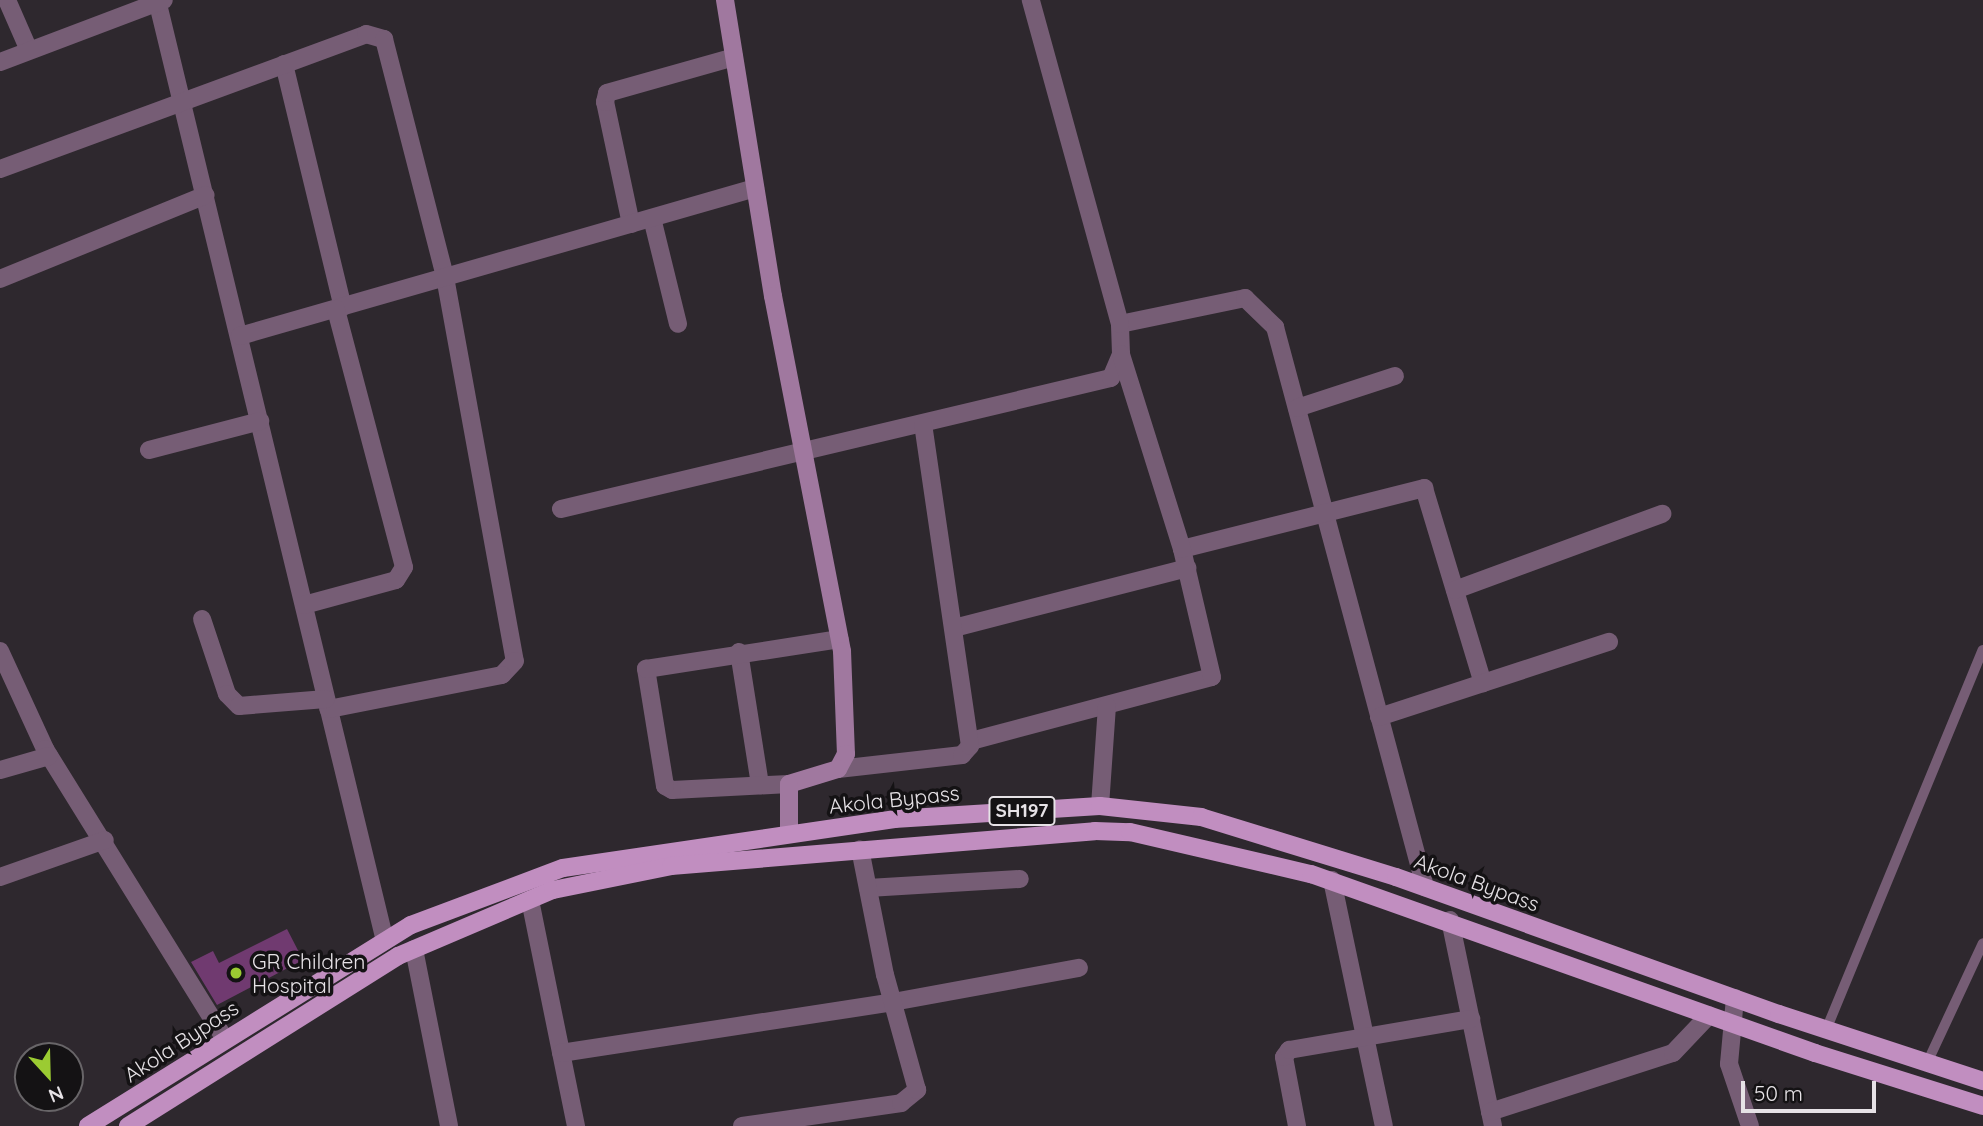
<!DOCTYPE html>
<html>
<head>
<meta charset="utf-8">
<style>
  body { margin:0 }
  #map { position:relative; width:1983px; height:1126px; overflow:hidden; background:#2e282e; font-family:Quicksand,sans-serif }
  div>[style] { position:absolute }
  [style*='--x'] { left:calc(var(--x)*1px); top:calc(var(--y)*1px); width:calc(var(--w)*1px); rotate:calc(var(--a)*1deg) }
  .building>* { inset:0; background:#703a70 }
  .lane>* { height:10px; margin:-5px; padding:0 5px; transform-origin:5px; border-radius:5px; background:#765d75 }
  .street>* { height:18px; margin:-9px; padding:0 9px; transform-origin:9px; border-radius:9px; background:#765d75 }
  .secondary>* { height:18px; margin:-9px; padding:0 9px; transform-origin:9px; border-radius:9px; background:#a0789f }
  .primary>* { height:18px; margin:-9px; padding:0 9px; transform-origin:9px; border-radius:9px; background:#c18ec0 }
  .dots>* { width:19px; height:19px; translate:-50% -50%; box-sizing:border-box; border:4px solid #141214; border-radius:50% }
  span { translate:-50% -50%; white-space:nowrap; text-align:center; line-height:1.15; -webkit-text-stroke:7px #141214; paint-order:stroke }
  .shield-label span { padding:2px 5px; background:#141214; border:2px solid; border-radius:5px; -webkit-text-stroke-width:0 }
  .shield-label { font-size:19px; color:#e6e2e6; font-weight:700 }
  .street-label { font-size:21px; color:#e6e2e6 }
  .poi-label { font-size:21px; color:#e6e2e6 }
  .left { translate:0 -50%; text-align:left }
  .north { position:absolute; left:14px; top:1042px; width:70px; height:70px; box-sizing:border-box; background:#141214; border:2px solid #686568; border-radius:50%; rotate:158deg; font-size:19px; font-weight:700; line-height:28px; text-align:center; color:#e6e2e6 }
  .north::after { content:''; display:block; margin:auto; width:24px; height:32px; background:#9bcb32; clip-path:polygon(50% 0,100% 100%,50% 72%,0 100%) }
  .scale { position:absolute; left:1741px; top:1081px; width:135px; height:32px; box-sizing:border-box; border:4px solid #e6e2e6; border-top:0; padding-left:9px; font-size:21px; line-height:24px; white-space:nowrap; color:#e6e2e6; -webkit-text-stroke:5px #141214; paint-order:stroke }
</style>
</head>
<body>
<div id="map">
  <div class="building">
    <i style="clip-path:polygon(287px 929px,303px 960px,217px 1005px,191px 962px,213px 951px,219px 963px)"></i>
  </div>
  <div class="lane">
    <i style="--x:1826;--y:1030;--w:411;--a:-67.6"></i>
    <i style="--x:1927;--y:1063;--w:132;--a:-65"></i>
  </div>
  <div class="street">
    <i style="--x:7;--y:0;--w:52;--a:66.4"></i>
    <i style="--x:157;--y:0;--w:968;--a:76.38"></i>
    <i style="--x:0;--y:62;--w:175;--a:-20.7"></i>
    <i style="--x:284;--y:64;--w:250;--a:76.4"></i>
    <i style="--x:0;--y:169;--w:390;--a:-20.2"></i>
    <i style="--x:366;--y:34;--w:19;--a:16"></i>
    <i style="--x:384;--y:39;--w:246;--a:75.6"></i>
    <i style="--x:445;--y:277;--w:390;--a:79.7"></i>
    <i style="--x:515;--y:661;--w:19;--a:133"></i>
    <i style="--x:502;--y:675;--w:177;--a:168.9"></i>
    <i style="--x:652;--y:218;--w:109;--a:76.2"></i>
    <i style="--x:631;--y:224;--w:125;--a:-102"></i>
    <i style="--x:605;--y:102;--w:9;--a:-77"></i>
    <i style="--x:607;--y:93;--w:132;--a:-15.8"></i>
    <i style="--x:0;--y:279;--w:222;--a:-22.2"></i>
    <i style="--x:1120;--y:324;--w:128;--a:-11.7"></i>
    <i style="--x:1245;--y:298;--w:42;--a:44"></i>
    <i style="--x:1275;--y:327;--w:580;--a:75"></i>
    <i style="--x:240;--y:336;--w:536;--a:-16.03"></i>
    <i style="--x:1297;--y:408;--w:103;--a:-18.1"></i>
    <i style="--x:149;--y:450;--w:115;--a:-14.6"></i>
    <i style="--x:561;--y:509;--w:565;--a:-13.4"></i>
    <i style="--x:1111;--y:378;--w:26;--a:-67"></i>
    <i style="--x:1121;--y:354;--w:30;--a:-92"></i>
    <i style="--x:1120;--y:324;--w:336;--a:-105.4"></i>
    <i style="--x:1182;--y:549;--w:250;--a:-14.1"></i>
    <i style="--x:1424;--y:488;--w:204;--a:73.2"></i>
    <i style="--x:1455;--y:590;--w:221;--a:-20.2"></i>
    <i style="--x:304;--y:605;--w:95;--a:-15.2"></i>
    <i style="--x:396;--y:580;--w:15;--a:-58"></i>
    <i style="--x:404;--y:567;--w:267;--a:-104.8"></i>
    <i style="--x:202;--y:619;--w:79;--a:71.6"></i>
    <i style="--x:227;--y:694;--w:17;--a:45"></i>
    <i style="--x:239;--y:706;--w:87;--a:-4.6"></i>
    <i style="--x:954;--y:628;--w:241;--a:-14.4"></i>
    <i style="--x:0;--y:651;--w:108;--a:65.3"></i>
    <i style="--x:45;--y:749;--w:341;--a:58.2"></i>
    <i style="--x:739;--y:652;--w:135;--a:81"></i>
    <i style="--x:1379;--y:717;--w:242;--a:-18.1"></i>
    <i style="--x:971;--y:741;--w:249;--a:-14.9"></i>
    <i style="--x:1212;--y:677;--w:131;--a:-103.2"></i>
    <i style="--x:1182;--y:549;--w:204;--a:-107.4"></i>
    <i style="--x:838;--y:769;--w:125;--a:-6.4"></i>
    <i style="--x:962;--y:755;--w:12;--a:-48"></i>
    <i style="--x:970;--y:746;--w:324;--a:-98.3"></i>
    <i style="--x:0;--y:770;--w:51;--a:-15.9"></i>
    <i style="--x:789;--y:784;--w:117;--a:177.1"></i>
    <i style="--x:672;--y:790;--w:8;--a:-150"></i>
    <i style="--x:665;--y:786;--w:119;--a:-99.2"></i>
    <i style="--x:646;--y:669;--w:196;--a:-8.8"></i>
    <i style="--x:1100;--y:806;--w:100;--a:-86"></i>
    <i style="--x:0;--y:877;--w:111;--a:-19.4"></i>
    <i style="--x:1332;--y:880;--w:251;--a:78.1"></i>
    <i style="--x:868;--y:888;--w:152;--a:-3.4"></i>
    <i style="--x:530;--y:900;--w:231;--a:78.5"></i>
    <i style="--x:1450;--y:920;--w:210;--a:78.2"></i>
    <i style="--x:414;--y:949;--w:180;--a:78.8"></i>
    <i style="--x:1735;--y:998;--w:66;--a:95.2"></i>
    <i style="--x:1729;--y:1064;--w:65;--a:71.3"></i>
    <i style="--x:561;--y:1053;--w:336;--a:-8.7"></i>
    <i style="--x:893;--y:1002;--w:189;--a:-10.4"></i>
    <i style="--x:1490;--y:1112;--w:192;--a:-17.9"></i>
    <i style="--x:1673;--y:1053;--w:52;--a:-46.5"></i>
    <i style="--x:742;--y:1126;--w:161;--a:-8.2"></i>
    <i style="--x:901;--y:1103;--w:21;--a:-39"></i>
    <i style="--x:917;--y:1090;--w:119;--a:-105.5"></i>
    <i style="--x:885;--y:975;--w:128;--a:-101.2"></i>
    <i style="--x:1297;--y:1126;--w:70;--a:-100.7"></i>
    <i style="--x:1284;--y:1057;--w:9;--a:-54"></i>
    <i style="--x:1289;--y:1050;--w:185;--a:-9.7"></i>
  </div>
  <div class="secondary">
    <i style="--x:725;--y:0;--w:300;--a:80.8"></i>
    <i style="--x:773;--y:296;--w:362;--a:79"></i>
    <i style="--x:842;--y:651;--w:103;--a:87.8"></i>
    <i style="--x:846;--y:754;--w:17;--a:118"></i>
    <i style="--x:838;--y:769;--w:51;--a:163"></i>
    <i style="--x:789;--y:784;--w:50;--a:90"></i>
  </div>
  <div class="primary">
    <i style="--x:88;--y:1126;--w:380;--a:-31.9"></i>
    <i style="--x:411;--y:925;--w:162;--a:-20.6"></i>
    <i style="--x:563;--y:868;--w:335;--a:-8.4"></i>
    <i style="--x:894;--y:819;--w:206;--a:-3.6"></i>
    <i style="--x:1100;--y:806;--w:102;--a:6.2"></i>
    <i style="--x:1201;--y:817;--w:204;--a:17.1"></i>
    <i style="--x:1396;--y:877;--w:407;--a:19.7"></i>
    <i style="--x:1779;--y:1014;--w:215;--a:18.2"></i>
    <i style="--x:128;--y:1126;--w:319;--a:-32.2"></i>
    <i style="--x:398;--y:956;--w:168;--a:-23.1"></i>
    <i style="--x:553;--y:890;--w:120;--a:-11.5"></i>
    <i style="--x:671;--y:866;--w:425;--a:-4.7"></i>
    <i style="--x:1095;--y:831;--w:35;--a:2"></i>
    <i style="--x:1130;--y:832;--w:186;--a:13.1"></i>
    <i style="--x:1311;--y:874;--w:535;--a:19.55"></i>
    <i style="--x:1815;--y:1053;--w:176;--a:17.5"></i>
  </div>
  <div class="dots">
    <i style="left:236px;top:973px;background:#9bcb32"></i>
  </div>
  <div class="shield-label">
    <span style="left:1022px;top:811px">SH197</span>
  </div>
  <div class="street-label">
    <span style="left:894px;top:799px;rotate:-6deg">Akola Bypass</span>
    <span style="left:1477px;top:882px;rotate:20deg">Akola Bypass</span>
    <span style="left:181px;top:1041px;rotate:-33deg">Akola Bypass</span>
  </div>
  <div class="poi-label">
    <span class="left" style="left:252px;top:973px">GR Children<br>Hospital</span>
  </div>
  <div class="north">N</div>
  <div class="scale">50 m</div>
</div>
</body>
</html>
